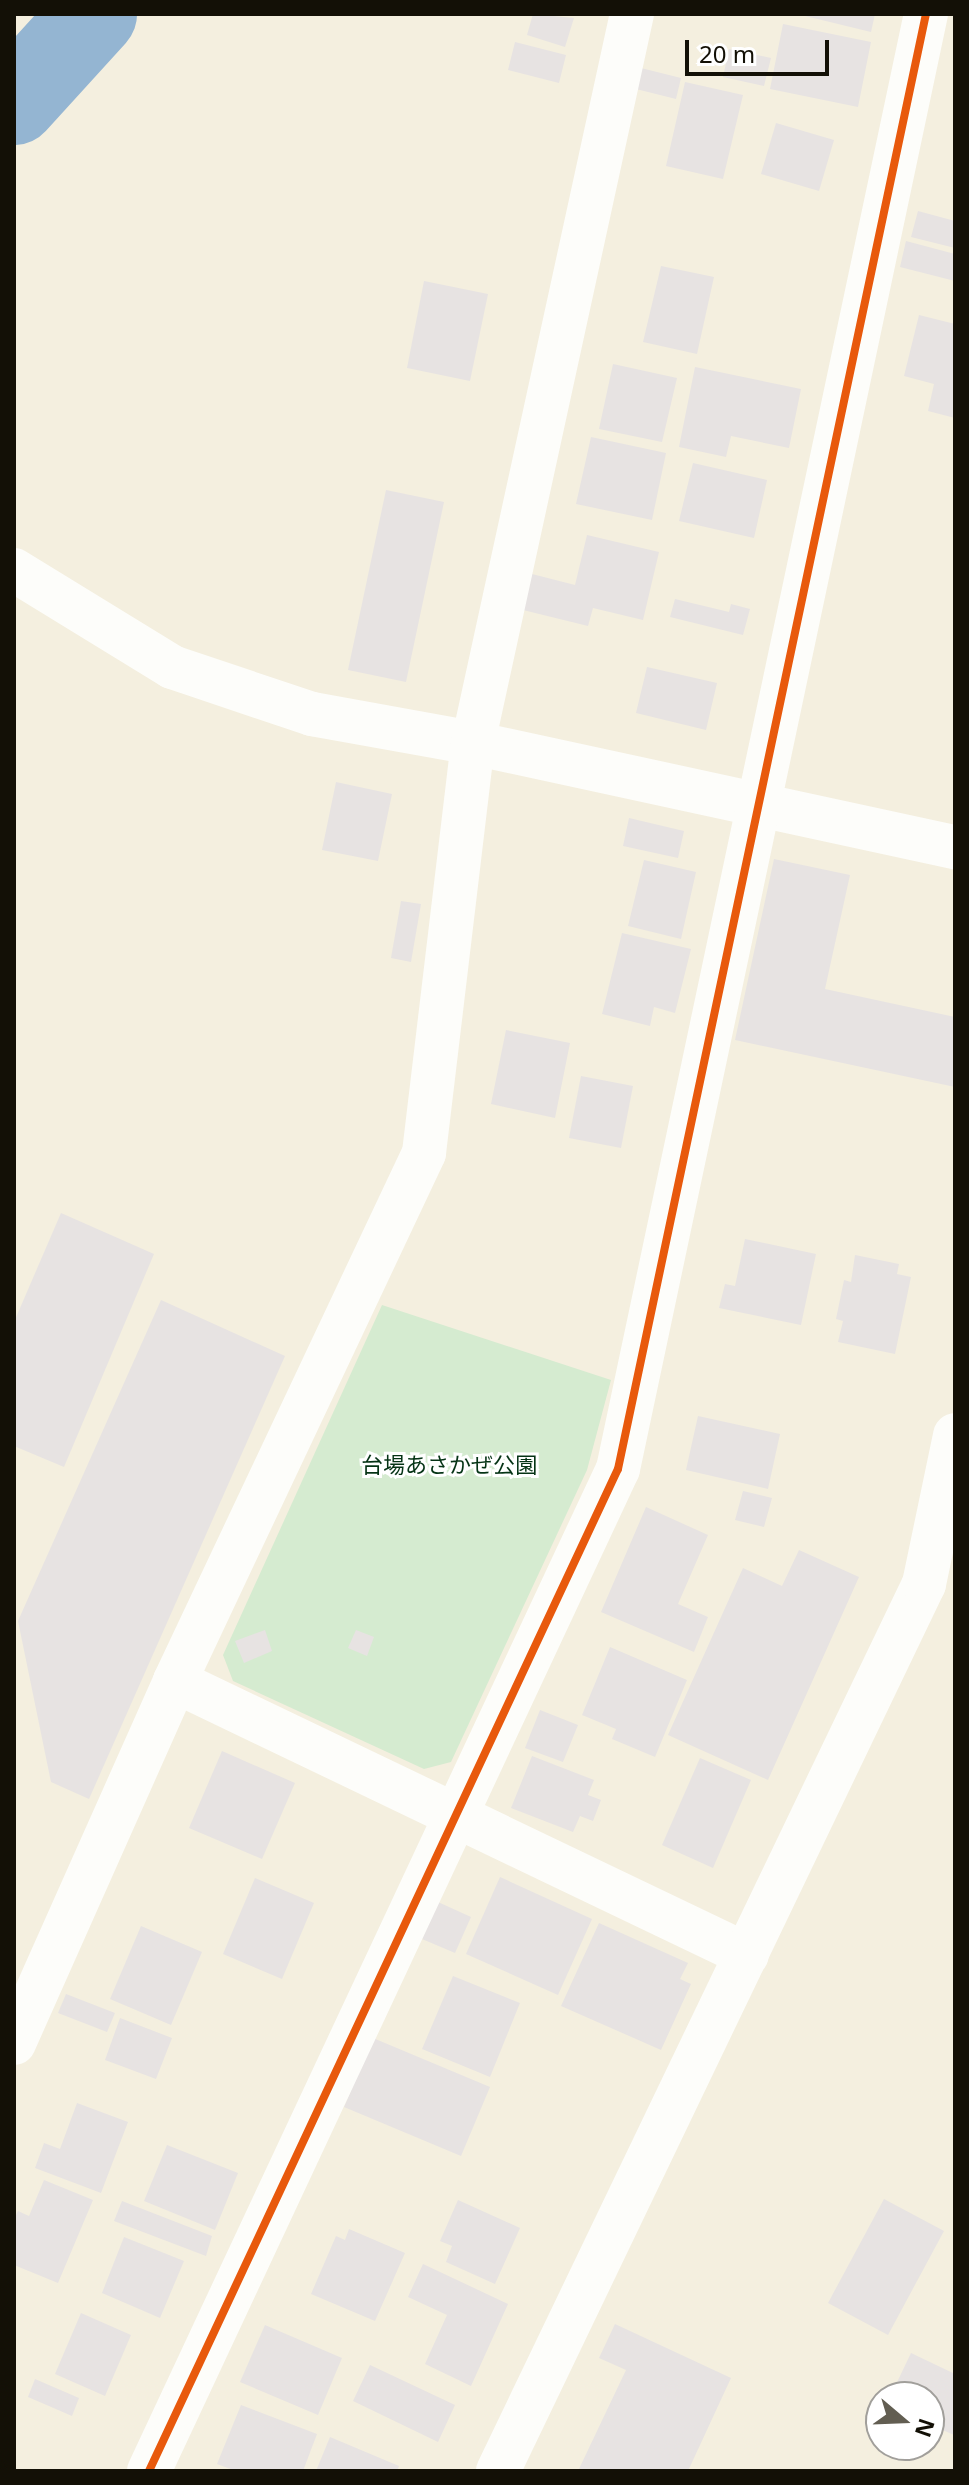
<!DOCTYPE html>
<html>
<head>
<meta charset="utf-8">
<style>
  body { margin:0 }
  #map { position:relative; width:969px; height:2485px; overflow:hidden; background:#f4efdf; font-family:"Noto Sans","Noto Sans JP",sans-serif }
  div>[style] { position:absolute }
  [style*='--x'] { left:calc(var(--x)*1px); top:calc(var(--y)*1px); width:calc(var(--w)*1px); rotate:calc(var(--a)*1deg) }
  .green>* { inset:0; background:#d5ebd0 }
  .river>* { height:86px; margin:-43px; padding:0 43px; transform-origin:43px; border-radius:43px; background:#94b5d2 }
  .building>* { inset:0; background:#e7e3e2 }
  .minor>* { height:44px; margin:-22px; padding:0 22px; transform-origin:22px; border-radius:22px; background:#fdfdfa }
  .cycleway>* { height:8px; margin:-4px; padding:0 4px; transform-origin:4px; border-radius:4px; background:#e8590c }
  span { translate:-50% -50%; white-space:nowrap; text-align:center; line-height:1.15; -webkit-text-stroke:6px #fff; paint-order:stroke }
  .park-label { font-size:22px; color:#053315 }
  .frame { position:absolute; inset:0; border:16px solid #131006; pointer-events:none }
  .north { position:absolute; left:865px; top:2381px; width:80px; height:80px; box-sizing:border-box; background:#fff; border:2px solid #a19f9b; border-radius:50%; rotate:109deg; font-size:22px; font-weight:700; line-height:32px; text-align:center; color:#131006 }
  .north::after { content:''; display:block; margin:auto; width:28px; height:36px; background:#625e52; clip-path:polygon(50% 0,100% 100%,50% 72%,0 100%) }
  .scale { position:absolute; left:685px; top:40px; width:144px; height:36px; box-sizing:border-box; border:4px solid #131006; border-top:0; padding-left:10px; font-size:24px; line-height:28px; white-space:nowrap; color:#131006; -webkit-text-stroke:6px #fff; paint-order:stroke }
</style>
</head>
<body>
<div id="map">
  <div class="green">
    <i style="clip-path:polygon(382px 1305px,611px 1380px,587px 1470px,451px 1762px,424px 1769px,233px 1681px,223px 1655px)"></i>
  </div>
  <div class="river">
    <i style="--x:14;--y:102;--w:119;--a:-47.7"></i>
  </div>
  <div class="building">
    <i style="clip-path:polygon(533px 14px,574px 18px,565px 47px,527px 35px)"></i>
    <i style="clip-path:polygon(797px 14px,875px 14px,871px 32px)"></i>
    <i style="clip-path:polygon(783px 24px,871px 42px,858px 107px,770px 89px)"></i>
    <i style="clip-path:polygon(515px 42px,566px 55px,559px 83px,508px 70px)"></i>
    <i style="clip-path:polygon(729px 49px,771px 58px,764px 86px,723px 77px)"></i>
    <i style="clip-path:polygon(641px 68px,681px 78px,676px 99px,636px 89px)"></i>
    <i style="clip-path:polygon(685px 82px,743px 95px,723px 179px,666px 166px)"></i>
    <i style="clip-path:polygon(776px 123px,834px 140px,819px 191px,761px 174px)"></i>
    <i style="clip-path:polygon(918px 211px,955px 221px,955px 248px,911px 237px)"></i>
    <i style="clip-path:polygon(906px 241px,955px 254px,955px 281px,900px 267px)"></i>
    <i style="clip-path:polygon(661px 266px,714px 277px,697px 354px,643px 342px)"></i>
    <i style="clip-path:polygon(424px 281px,488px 294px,470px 381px,407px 368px)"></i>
    <i style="clip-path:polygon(919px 315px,955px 324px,955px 418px,928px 411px,934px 384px,904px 376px)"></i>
    <i style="clip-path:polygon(613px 364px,677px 378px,662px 442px,599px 429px)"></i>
    <i style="clip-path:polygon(695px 367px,801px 389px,789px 448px,731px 436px,726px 457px,679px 447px)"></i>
    <i style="clip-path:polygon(591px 437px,666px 453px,652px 520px,576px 504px)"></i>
    <i style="clip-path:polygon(693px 463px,767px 480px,754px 538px,679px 521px)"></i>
    <i style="clip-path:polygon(386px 490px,444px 502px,406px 682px,348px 670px)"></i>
    <i style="clip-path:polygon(587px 535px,659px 552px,643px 620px,593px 608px,588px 626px,523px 610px,532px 574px,575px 585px)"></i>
    <i style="clip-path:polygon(675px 599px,729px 612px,731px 604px,750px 609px,743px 635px,670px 617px)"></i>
    <i style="clip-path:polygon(647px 667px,717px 683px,706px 730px,636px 713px)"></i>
    <i style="clip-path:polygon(336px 782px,392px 794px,378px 861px,322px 850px)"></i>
    <i style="clip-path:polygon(629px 818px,684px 831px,678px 858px,623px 846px)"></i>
    <i style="clip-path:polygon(774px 859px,850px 875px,825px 989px,955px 1017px,955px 1087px,735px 1040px)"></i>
    <i style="clip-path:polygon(644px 860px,696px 872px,681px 939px,628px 926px)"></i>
    <i style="clip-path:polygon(401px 901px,421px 904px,411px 962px,391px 958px)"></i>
    <i style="clip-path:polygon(622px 933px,691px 949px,675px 1013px,654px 1007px,650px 1026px,602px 1014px)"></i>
    <i style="clip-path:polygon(506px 1030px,570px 1043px,555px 1118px,491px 1104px)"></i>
    <i style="clip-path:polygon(581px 1076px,633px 1086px,621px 1148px,569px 1138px)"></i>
    <i style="clip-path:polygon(61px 1213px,154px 1254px,64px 1467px,14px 1446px,14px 1322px)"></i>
    <i style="clip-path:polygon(745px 1239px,816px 1254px,801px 1325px,719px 1308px,725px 1284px,735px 1286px)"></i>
    <i style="clip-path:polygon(855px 1255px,899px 1264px,897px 1274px,911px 1277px,895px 1354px,838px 1342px,843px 1321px,836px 1319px,844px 1280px,851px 1282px)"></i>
    <i style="clip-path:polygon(161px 1300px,285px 1356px,89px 1799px,51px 1782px,18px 1621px)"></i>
    <i style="clip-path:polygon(698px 1416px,780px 1434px,768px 1489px,686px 1470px)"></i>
    <i style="clip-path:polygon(743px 1491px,772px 1498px,764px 1527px,735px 1520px)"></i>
    <i style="clip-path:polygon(646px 1507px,708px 1535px,678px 1604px,708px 1617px,694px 1652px,601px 1612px)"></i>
    <i style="clip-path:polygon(799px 1550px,859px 1577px,768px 1780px,668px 1735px,743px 1568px,782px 1586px)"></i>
    <i style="clip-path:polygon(265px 1630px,272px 1651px,244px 1663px,235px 1641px)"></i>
    <i style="clip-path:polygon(356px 1630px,374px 1637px,367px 1656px,348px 1648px)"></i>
    <i style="clip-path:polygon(610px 1647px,687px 1680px,655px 1757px,612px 1739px,616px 1729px,582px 1715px)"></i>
    <i style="clip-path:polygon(540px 1710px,578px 1725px,563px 1762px,525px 1748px)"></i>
    <i style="clip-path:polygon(222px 1751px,295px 1783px,262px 1859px,189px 1828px)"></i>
    <i style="clip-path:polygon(532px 1756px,594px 1780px,588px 1795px,601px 1800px,593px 1821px,580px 1816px,573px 1832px,511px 1808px)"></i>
    <i style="clip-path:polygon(700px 1758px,751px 1780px,713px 1868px,662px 1845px)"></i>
    <i style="clip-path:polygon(500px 1877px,592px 1919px,558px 1995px,466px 1954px)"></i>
    <i style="clip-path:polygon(255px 1878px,314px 1903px,282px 1979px,223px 1954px)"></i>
    <i style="clip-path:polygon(438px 1902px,471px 1917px,455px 1953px,422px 1939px)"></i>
    <i style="clip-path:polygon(599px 1923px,688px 1963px,680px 1979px,691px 1984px,661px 2050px,561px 2006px)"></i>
    <i style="clip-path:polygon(141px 1926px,202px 1952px,171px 2025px,110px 1999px)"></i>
    <i style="clip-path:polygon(453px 1976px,520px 2003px,490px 2077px,422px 2049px)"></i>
    <i style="clip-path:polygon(66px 1994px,115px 2013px,107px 2032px,58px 2013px)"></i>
    <i style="clip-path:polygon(120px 2018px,172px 2038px,156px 2079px,105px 2060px)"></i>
    <i style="clip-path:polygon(373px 2038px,490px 2087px,461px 2156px,344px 2107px)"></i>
    <i style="clip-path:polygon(77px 2103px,128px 2122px,101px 2193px,35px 2168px,44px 2143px,60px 2149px)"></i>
    <i style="clip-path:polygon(167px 2145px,238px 2173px,215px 2230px,144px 2201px)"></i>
    <i style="clip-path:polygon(44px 2180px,93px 2200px,58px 2283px,14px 2265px,14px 2219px,18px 2211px,29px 2216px)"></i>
    <i style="clip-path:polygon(884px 2199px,944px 2231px,888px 2335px,828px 2303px)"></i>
    <i style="clip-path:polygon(458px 2200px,520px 2228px,495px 2284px,446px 2262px,452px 2246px,440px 2241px)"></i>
    <i style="clip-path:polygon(122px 2201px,212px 2236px,206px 2256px,114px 2221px)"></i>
    <i style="clip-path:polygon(349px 2229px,405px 2253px,375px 2321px,311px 2294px,336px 2236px,345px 2240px)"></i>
    <i style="clip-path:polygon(124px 2237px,184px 2261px,160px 2318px,102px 2293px)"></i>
    <i style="clip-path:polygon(423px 2264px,508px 2304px,471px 2386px,425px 2364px,447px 2315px,408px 2297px)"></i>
    <i style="clip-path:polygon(81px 2313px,131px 2335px,105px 2396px,55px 2374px)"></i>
    <i style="clip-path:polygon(615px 2324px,731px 2378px,688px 2471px,578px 2471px,626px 2370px,599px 2358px)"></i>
    <i style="clip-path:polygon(265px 2325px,342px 2358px,318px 2415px,240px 2382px)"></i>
    <i style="clip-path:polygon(911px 2353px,955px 2374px,954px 2435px,929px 2424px,929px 2397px,890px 2397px)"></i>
    <i style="clip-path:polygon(370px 2365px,455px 2405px,438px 2442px,353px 2401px)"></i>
    <i style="clip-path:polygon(35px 2379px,79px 2398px,72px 2416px,28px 2397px)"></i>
    <i style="clip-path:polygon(241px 2405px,317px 2434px,303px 2471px,236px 2471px,217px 2464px)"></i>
    <i style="clip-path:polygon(330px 2437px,399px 2466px,397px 2471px,316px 2471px)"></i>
  </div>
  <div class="minor">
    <i style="--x:14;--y:570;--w:185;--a:31.5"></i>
    <i style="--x:172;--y:667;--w:148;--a:18.6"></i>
    <i style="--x:312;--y:714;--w:164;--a:10.2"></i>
    <i style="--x:473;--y:743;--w:493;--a:12.2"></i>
    <i style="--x:175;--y:1681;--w:634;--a:25.6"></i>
    <i style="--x:14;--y:2043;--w:396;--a:-66"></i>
    <i style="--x:175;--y:1681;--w:584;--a:-64.75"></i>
    <i style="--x:424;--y:1153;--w:413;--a:-83.2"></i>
    <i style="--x:473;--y:743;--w:746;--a:-77.7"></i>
    <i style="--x:149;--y:2471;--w:1106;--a:-64.92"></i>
    <i style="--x:618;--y:1469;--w:1487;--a:-78.05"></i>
    <i style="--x:498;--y:2471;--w:984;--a:-64.35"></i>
    <i style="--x:924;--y:1584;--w:152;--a:-78.2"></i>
  </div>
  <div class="cycleway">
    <i style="--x:149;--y:2471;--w:1106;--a:-64.92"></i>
    <i style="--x:618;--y:1469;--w:1487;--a:-78.05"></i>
  </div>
  <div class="park-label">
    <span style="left:449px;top:1465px">台場あさかぜ公園</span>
  </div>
  <div class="frame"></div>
  <div class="north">N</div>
  <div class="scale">20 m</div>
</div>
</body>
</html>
